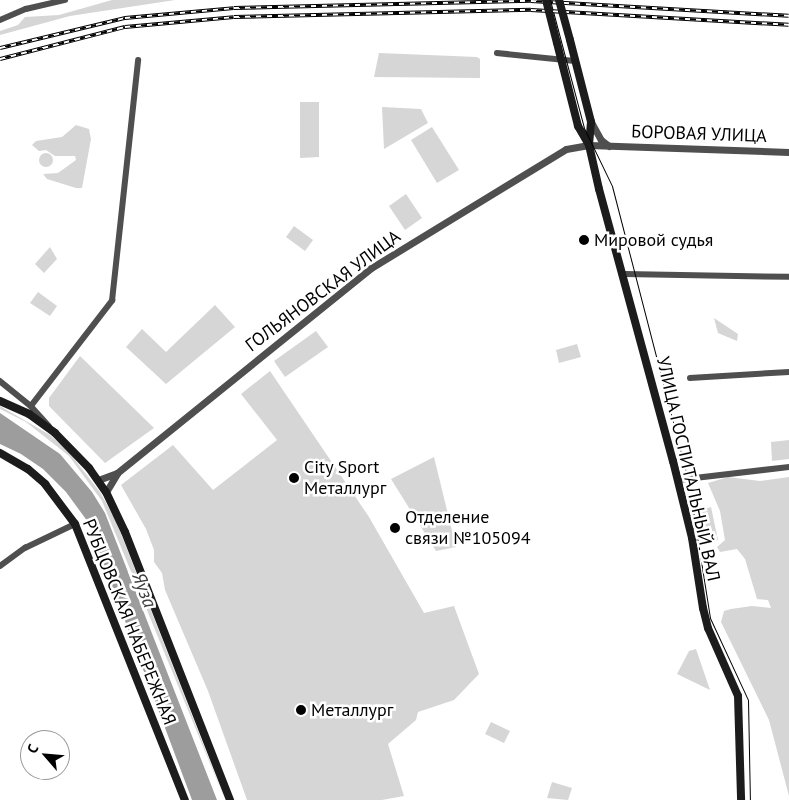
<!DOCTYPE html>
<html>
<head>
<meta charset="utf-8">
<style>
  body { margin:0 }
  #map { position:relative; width:789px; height:800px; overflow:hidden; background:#fff; font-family:"PT Sans",sans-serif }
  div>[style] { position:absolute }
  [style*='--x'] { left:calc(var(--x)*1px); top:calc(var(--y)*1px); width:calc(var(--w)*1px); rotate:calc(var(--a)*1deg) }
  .green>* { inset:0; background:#d6d6d6 }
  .round { border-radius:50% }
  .water>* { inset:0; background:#9d9d9d }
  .minor>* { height:5.5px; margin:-2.75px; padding:0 2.75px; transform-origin:2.75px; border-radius:2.75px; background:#4f4f4f }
  .tertiary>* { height:7px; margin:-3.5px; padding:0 3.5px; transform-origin:3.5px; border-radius:3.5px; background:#4f4f4f }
  .secondary>* { height:8px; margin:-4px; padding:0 4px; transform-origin:4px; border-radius:4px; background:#1c1c1c }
  .tram>* { height:1px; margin:-0.5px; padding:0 0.5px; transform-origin:0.5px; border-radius:0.5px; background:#000 }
  .rail>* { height:4px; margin-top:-2px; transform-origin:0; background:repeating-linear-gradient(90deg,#fff 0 5.5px,#000 0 11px); box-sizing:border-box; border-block:1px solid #000 }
  .secondary-bridge>* { height:8px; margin:-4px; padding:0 4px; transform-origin:4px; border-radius:4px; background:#1c1c1c }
  .dots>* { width:14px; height:14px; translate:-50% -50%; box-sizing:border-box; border:2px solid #fff; border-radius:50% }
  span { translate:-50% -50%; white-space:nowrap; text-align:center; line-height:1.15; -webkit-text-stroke:5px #fff; paint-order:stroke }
  .street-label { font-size:18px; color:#000 }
  .poi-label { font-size:18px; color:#000 }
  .left { translate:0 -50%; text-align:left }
  .water-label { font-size:19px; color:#3e3e3e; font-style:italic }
  .north { position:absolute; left:20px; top:730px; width:50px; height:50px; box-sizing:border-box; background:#fff; border:1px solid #999; border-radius:50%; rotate:297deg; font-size:14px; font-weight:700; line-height:20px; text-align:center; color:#000 }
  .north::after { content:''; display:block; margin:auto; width:18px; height:22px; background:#000; clip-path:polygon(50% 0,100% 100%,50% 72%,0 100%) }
</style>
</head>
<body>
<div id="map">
  <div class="green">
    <i style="clip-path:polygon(112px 0,175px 0,70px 16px,0 35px,0 31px,18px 25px,25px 17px,59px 15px)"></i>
    <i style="clip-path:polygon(379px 53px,477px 57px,480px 59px,480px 78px,374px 77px)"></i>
    <i style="clip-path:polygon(300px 102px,319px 102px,319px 157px,300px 158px)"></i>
    <i style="clip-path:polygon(382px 107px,421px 109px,428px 123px,384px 149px)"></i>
    <i style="clip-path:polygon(76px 125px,89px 129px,91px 139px,82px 188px,76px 188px,47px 179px,43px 174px,58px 173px,76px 160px,75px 156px,55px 156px,46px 150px,39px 151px,32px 145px,36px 141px,62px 137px)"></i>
    <i style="clip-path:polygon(432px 127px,459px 170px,437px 183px,411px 140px)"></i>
    <i class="round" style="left:39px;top:153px;width:14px;height:14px"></i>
    <i style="clip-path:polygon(406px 194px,422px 218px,405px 230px,389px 206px)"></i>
    <i style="clip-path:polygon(294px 226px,313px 240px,305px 251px,286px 237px)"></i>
    <i style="clip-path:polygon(50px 247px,57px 259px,44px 273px,35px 264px)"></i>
    <i style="clip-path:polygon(38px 292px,57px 306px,50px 316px,30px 303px)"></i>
    <i style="clip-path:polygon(215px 305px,235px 327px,166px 384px,126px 347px,142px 329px,166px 352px)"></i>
    <i style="clip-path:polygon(714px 318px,738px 334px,737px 341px,718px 333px)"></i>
    <i style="clip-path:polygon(316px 331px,328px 347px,285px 377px,274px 361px)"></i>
    <i style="clip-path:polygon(577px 344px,581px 357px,559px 363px,556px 350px)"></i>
    <i style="clip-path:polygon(80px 356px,154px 428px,105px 463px,49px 406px,49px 398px)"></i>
    <i style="clip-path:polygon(270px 371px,369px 517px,424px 613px,454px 606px,479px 674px,454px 700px,418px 712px,416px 720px,388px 744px,404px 796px,382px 800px,247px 800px,208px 691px,165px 590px,162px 573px,154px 562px,154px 550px,146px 529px,121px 485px,173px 445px,213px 490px,277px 440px,241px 394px)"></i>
    <i style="clip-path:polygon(0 406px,50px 435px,68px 451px,100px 492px,116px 521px,225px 800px,102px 501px,69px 456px,26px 422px,0 409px)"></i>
    <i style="clip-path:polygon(789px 440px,789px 459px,772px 461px,771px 442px)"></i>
    <i style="clip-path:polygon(434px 457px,456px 547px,436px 551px,391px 479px)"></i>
    <i style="clip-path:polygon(728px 477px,760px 481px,789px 477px,789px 796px,769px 720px,721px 622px,724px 611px,731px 609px,752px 606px,771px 608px,768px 600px,757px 599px,745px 559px,737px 549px,720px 552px,717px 547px,725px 540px,720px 511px,708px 483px)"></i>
    <i style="clip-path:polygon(711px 507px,718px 540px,709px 543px,702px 510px)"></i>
    <i style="clip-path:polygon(696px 649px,710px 690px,677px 674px,689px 651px)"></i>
    <i style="clip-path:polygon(491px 722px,510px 731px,504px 743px,485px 734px)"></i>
    <i style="clip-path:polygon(552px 782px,572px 788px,568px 800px,547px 798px)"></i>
  </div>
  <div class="water">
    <i style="clip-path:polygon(0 413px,60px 454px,92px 492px,105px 513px,217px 800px,192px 800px,88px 522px,66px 492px,43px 469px,21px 454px,0 444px)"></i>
  </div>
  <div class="minor">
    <i style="--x:0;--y:20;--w:28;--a:-23"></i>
    <i style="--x:26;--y:9;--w:40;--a:-13"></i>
    <i style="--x:497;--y:53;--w:78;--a:5.9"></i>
    <i style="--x:625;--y:274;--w:164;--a:1"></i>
    <i style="--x:690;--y:378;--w:99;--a:-3.5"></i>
    <i style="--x:0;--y:381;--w:40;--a:39"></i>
    <i style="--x:31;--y:406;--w:27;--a:48"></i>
    <i style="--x:31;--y:406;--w:133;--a:-52.4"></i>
    <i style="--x:112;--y:301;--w:242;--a:-83.8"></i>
    <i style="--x:678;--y:480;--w:112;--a:-6.7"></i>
    <i style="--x:0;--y:566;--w:31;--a:-36"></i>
    <i style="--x:25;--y:548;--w:55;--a:-25.6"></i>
  </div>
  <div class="tertiary">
    <i style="--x:591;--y:122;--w:21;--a:61"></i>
    <i style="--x:601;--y:140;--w:10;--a:37"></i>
    <i style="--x:98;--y:480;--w:20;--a:-20"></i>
    <i style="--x:117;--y:473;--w:326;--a:-38.9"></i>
    <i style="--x:371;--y:268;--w:228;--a:-31.4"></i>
    <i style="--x:566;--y:149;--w:23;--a:-10"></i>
    <i style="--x:589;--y:145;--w:200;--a:2"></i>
    <i style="--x:106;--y:492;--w:21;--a:-59"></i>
  </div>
  <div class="secondary">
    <i style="--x:570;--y:40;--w:85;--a:75.6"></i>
    <i style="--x:591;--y:122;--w:23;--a:95"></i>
    <i style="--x:589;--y:145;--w:45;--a:77.2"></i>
    <i style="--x:599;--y:189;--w:282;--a:74.8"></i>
    <i style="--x:673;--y:461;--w:79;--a:76.1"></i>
    <i style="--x:692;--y:538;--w:71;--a:81.1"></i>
    <i style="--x:703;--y:608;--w:21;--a:76"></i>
    <i style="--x:708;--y:628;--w:74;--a:66.2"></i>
    <i style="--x:738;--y:696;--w:104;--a:88.3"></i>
    <i style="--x:557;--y:43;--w:86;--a:75.8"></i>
    <i style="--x:578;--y:126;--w:22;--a:60"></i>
    <i style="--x:0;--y:401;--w:32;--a:24"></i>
    <i style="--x:29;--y:414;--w:32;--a:36"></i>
    <i style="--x:55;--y:433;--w:49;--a:45.8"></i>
    <i style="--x:89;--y:468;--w:29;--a:55"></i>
    <i style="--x:106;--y:492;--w:44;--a:64.6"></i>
    <i style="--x:125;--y:532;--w:288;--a:68.6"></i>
    <i style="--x:0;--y:453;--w:32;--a:30"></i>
    <i style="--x:28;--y:469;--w:23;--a:41"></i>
    <i style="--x:45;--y:484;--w:50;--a:53.1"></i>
    <i style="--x:75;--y:524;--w:297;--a:68.3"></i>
  </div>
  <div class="tram">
    <i style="--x:550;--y:0;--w:132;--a:75.1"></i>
    <i style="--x:584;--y:128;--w:64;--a:64.2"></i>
    <i style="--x:612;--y:186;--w:303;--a:75.5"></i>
    <i style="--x:688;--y:479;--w:141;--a:81"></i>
    <i style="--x:710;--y:618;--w:90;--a:65.1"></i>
    <i style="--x:748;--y:700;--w:100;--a:88.9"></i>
  </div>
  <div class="rail">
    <i style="--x:0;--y:48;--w:129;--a:-13.5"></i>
    <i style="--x:125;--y:18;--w:109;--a:-5.2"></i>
    <i style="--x:234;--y:8;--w:297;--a:-1.4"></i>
    <i style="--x:531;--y:1;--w:258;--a:3.3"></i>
    <i style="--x:0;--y:59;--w:129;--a:-14.4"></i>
    <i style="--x:125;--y:27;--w:109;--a:-5.2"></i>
    <i style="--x:234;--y:17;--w:297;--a:-1.4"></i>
    <i style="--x:531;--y:10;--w:258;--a:3.3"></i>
  </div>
  <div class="secondary-bridge">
    <i style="--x:546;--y:0;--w:44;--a:75.7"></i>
    <i style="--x:559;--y:0;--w:41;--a:74.6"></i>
  </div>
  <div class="dots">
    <i style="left:584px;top:240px;background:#000"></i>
    <i style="left:294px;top:478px;background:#000"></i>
    <i style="left:395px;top:528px;background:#000"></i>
    <i style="left:301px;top:710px;background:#000"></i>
  </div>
  <div class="street-label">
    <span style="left:699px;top:134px;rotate:2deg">БОРОВАЯ УЛИЦА</span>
    <span style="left:323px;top:291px;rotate:-37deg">ГОЛЬЯНОВСКАЯ УЛИЦА</span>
    <span style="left:688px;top:469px;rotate:77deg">УЛИЦА ГОСПИТАЛЬНЫЙ ВАЛ</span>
    <span style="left:129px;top:622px;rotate:68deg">РУБЦОВСКАЯ НАБЕРЕЖНАЯ</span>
  </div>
  <div class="poi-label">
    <span class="left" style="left:594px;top:240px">Мировой судья</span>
    <span class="left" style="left:304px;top:478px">City Sport<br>Металлург</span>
    <span class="left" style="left:405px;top:528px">Отделение<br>связи №105094</span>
    <span class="left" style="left:311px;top:710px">Металлург</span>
  </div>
  <div class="water-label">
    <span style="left:144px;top:590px;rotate:69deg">Яуза</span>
  </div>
  <div class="north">С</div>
</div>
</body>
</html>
